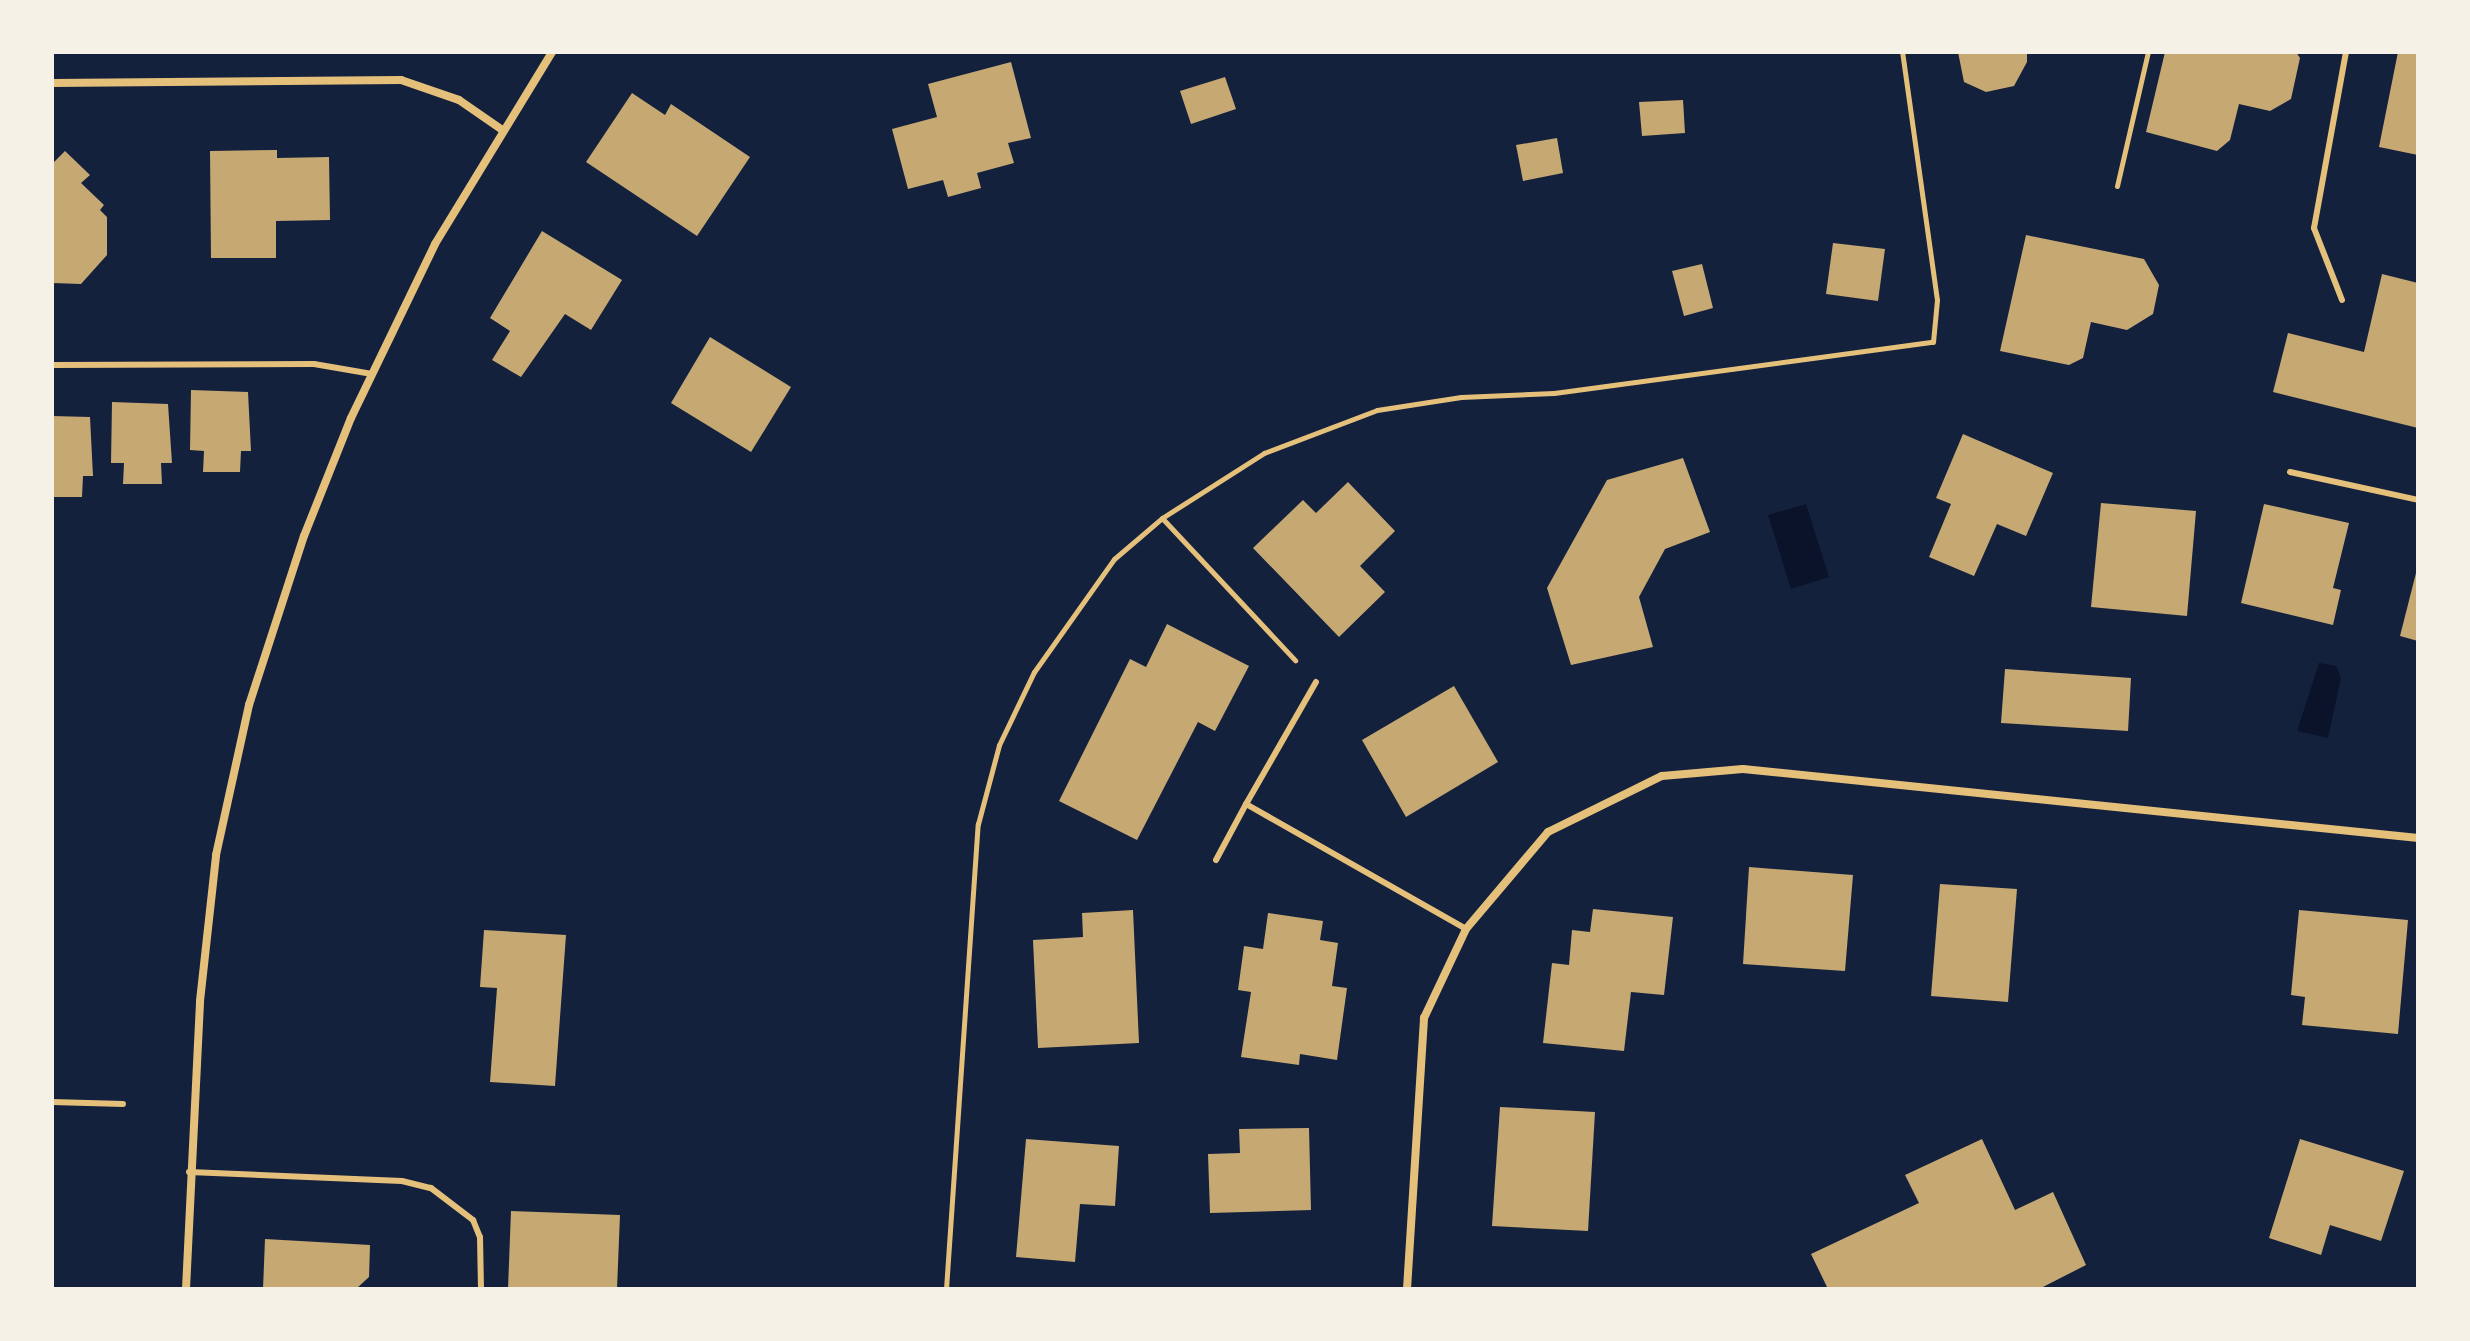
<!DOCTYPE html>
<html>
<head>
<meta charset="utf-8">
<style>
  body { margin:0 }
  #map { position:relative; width:2470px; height:1341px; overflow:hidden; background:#14213d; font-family:Roboto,sans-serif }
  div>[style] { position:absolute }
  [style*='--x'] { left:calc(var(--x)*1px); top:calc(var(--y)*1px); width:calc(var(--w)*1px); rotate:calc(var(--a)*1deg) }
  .water>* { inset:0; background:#0b132b }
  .building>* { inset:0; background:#c6a872 }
  .path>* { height:5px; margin:-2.5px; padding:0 2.5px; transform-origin:2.5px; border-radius:2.5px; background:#e5c07b }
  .service>* { height:6px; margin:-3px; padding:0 3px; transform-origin:3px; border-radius:3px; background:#e5c07b }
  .minor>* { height:8px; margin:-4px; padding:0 4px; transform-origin:4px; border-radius:4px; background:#e5c07b }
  span { translate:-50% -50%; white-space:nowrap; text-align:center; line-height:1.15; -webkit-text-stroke:7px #f6f1e7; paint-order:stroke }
  .frame { position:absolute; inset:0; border:54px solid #f6f1e7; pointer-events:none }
</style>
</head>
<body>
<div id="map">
  <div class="water">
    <i style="clip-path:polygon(1806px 504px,1829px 577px,1791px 589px,1768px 515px)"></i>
    <i style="clip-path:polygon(2319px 663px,2336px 666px,2341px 678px,2328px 738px,2297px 731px)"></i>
  </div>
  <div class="building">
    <i style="clip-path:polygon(1958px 52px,2027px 52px,2027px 62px,2014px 86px,1986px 92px,1964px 82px)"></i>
    <i style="clip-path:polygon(2165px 52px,2296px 52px,2300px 58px,2291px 99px,2270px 111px,2239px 104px,2230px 140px,2217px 151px,2146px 132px)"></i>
    <i style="clip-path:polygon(2398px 52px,2418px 52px,2418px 155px,2379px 147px)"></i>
    <i style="clip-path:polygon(1011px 62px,1031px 138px,1008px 143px,1014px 163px,977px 173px,981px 188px,948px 197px,943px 180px,908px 189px,892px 129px,937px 117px,928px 84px)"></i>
    <i style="clip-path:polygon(1225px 77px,1236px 109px,1191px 124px,1180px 91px)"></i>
    <i style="clip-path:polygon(632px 93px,665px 115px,671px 104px,750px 157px,697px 236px,586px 162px)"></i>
    <i style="clip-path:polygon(1683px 100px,1685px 133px,1642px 136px,1639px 102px)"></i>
    <i style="clip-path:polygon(1557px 138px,1563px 173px,1523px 181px,1516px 145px)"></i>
    <i style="clip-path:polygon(277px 150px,277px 158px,329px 157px,330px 220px,276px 221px,276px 258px,211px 258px,210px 151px)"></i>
    <i style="clip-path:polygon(65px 151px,90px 175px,81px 183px,104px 205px,100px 210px,107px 217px,107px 255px,81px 284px,52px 283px,52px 164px)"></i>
    <i style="clip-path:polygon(542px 231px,622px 280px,591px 330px,565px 314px,521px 377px,492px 360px,510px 331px,490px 318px)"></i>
    <i style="clip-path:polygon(2026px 235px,2144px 259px,2159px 285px,2153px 314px,2127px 330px,2091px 322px,2083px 358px,2069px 365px,2000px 351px)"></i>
    <i style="clip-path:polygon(1833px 243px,1885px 249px,1878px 301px,1826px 294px)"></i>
    <i style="clip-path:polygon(1702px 264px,1713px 308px,1684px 316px,1672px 271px)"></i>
    <i style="clip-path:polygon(2382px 274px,2418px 283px,2418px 428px,2273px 392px,2288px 333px,2364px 352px)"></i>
    <i style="clip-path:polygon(710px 337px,791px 387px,751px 452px,671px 403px)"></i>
    <i style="clip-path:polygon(191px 390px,248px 392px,251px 451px,241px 451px,240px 472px,203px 472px,204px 451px,190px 450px)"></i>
    <i style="clip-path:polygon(112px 402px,168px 404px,172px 463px,161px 463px,162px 484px,123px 484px,124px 463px,111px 463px)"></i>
    <i style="clip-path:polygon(52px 416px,90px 417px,93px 476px,83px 476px,82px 497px,52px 497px)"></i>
    <i style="clip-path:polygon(1963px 434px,2053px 473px,2026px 536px,1997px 524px,1974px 576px,1929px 557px,1951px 504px,1936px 498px)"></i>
    <i style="clip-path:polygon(1683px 458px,1710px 532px,1665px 549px,1639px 597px,1653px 647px,1571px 665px,1547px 588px,1607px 480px)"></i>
    <i style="clip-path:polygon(1348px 482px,1395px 531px,1360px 566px,1385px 592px,1339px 637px,1253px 548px,1303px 500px,1316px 513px)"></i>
    <i style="clip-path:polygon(2101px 503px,2196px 511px,2187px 616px,2091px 607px)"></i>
    <i style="clip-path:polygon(2264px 504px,2349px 523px,2333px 588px,2341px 590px,2333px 625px,2241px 603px)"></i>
    <i style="clip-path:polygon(2417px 569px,2418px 569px,2418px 641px,2400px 636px)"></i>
    <i style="clip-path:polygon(1167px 624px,1249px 666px,1215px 731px,1198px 722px,1137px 840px,1059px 801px,1130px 659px,1146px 667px)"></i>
    <i style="clip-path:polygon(2005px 669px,2131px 678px,2128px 731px,2001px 723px)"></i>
    <i style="clip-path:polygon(1454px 686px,1498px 762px,1406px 817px,1362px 740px)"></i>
    <i style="clip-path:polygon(1749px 867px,1853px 875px,1845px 971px,1743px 964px)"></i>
    <i style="clip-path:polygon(1940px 884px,2017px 889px,2008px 1002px,1931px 996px)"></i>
    <i style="clip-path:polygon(1593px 909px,1673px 917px,1664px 995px,1631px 992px,1624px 1051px,1543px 1043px,1552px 963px,1569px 965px,1572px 930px,1590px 932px)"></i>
    <i style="clip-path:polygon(1133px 910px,1139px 1043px,1038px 1048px,1033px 940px,1083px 937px,1082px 913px)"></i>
    <i style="clip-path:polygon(2299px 910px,2408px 920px,2398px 1034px,2302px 1025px,2305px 997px,2291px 995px)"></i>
    <i style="clip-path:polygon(1268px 913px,1323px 921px,1320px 940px,1338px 943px,1332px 986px,1347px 988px,1337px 1060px,1300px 1054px,1299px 1065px,1241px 1057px,1251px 992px,1238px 990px,1244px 946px,1263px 949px)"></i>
    <i style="clip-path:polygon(484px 930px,566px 935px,555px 1086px,490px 1082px,497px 988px,480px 987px)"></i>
    <i style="clip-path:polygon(1500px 1107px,1595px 1112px,1588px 1231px,1492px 1226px)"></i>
    <i style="clip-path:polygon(1309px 1128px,1311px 1210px,1210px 1213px,1208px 1154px,1240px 1153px,1239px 1129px)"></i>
    <i style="clip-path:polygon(1026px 1139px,1119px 1146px,1115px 1206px,1080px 1204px,1075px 1262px,1016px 1257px)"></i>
    <i style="clip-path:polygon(1982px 1139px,2015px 1210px,2053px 1192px,2086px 1265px,2039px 1289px,1828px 1289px,1811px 1254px,1919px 1203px,1905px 1175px)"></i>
    <i style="clip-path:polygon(2300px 1139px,2404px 1171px,2381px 1241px,2330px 1225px,2321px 1255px,2269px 1238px)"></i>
    <i style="clip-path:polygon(511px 1211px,620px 1215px,617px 1289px,508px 1289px)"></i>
    <i style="clip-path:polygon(265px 1239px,370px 1245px,369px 1277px,356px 1289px,263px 1289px)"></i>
  </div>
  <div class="path">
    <i style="--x:2117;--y:186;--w:138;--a:-77"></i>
    <i style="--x:1162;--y:518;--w:195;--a:46.9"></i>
    <i style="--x:946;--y:1289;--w:466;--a:-86.1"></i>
    <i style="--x:978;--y:824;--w:82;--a:-75.1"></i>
    <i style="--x:999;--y:745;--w:81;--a:-64.4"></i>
    <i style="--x:1034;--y:672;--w:138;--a:-54.7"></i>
    <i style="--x:1114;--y:559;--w:63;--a:-40.5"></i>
    <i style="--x:1162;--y:518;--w:121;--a:-32.5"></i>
    <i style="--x:1264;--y:453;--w:121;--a:-20.8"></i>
    <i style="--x:1377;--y:410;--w:85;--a:-8.8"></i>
    <i style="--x:1461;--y:397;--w:93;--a:-2.5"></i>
    <i style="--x:1554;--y:393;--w:382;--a:-7.7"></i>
    <i style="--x:1933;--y:342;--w:42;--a:-84.6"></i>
    <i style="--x:1937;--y:300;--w:250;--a:-98"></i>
  </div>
  <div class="service">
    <i style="--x:2342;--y:300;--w:77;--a:-111.3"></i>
    <i style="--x:2314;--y:228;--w:179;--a:-79.7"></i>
    <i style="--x:52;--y:365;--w:262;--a:-0.2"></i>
    <i style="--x:314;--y:364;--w:59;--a:9.8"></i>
    <i style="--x:2290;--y:472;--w:131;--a:12.3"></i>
    <i style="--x:1316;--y:682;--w:141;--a:119.8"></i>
    <i style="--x:1246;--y:804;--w:253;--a:29.6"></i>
    <i style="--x:1216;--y:860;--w:64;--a:-61.8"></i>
    <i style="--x:52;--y:1102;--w:71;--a:1.6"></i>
    <i style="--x:189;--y:1172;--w:213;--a:2.4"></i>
    <i style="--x:402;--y:1181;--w:30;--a:14"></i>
    <i style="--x:431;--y:1188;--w:53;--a:37.3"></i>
    <i style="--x:473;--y:1220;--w:18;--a:68"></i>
    <i style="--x:480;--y:1237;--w:52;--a:88.9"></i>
  </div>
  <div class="minor">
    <i style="--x:52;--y:83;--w:349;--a:-0.5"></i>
    <i style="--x:401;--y:80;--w:61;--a:19"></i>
    <i style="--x:459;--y:100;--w:51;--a:34.6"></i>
    <i style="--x:186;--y:1289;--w:288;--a:-87.2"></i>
    <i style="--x:200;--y:1001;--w:147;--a:-83.7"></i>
    <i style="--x:216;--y:855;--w:154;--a:-77.6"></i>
    <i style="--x:249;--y:705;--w:178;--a:-72"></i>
    <i style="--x:304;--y:536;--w:127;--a:-68.3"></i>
    <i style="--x:351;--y:418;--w:193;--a:-64.2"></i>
    <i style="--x:435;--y:244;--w:225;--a:-58.6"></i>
    <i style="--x:1407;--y:1289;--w:272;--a:-86.4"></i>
    <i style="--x:1424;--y:1018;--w:98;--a:-64.7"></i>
    <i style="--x:1466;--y:929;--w:127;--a:-49.8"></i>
    <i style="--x:1548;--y:832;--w:127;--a:-26.2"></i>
    <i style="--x:1662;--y:776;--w:81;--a:-4.9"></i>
    <i style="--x:1743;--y:769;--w:679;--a:5.84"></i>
  </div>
  <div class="frame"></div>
</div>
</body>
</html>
